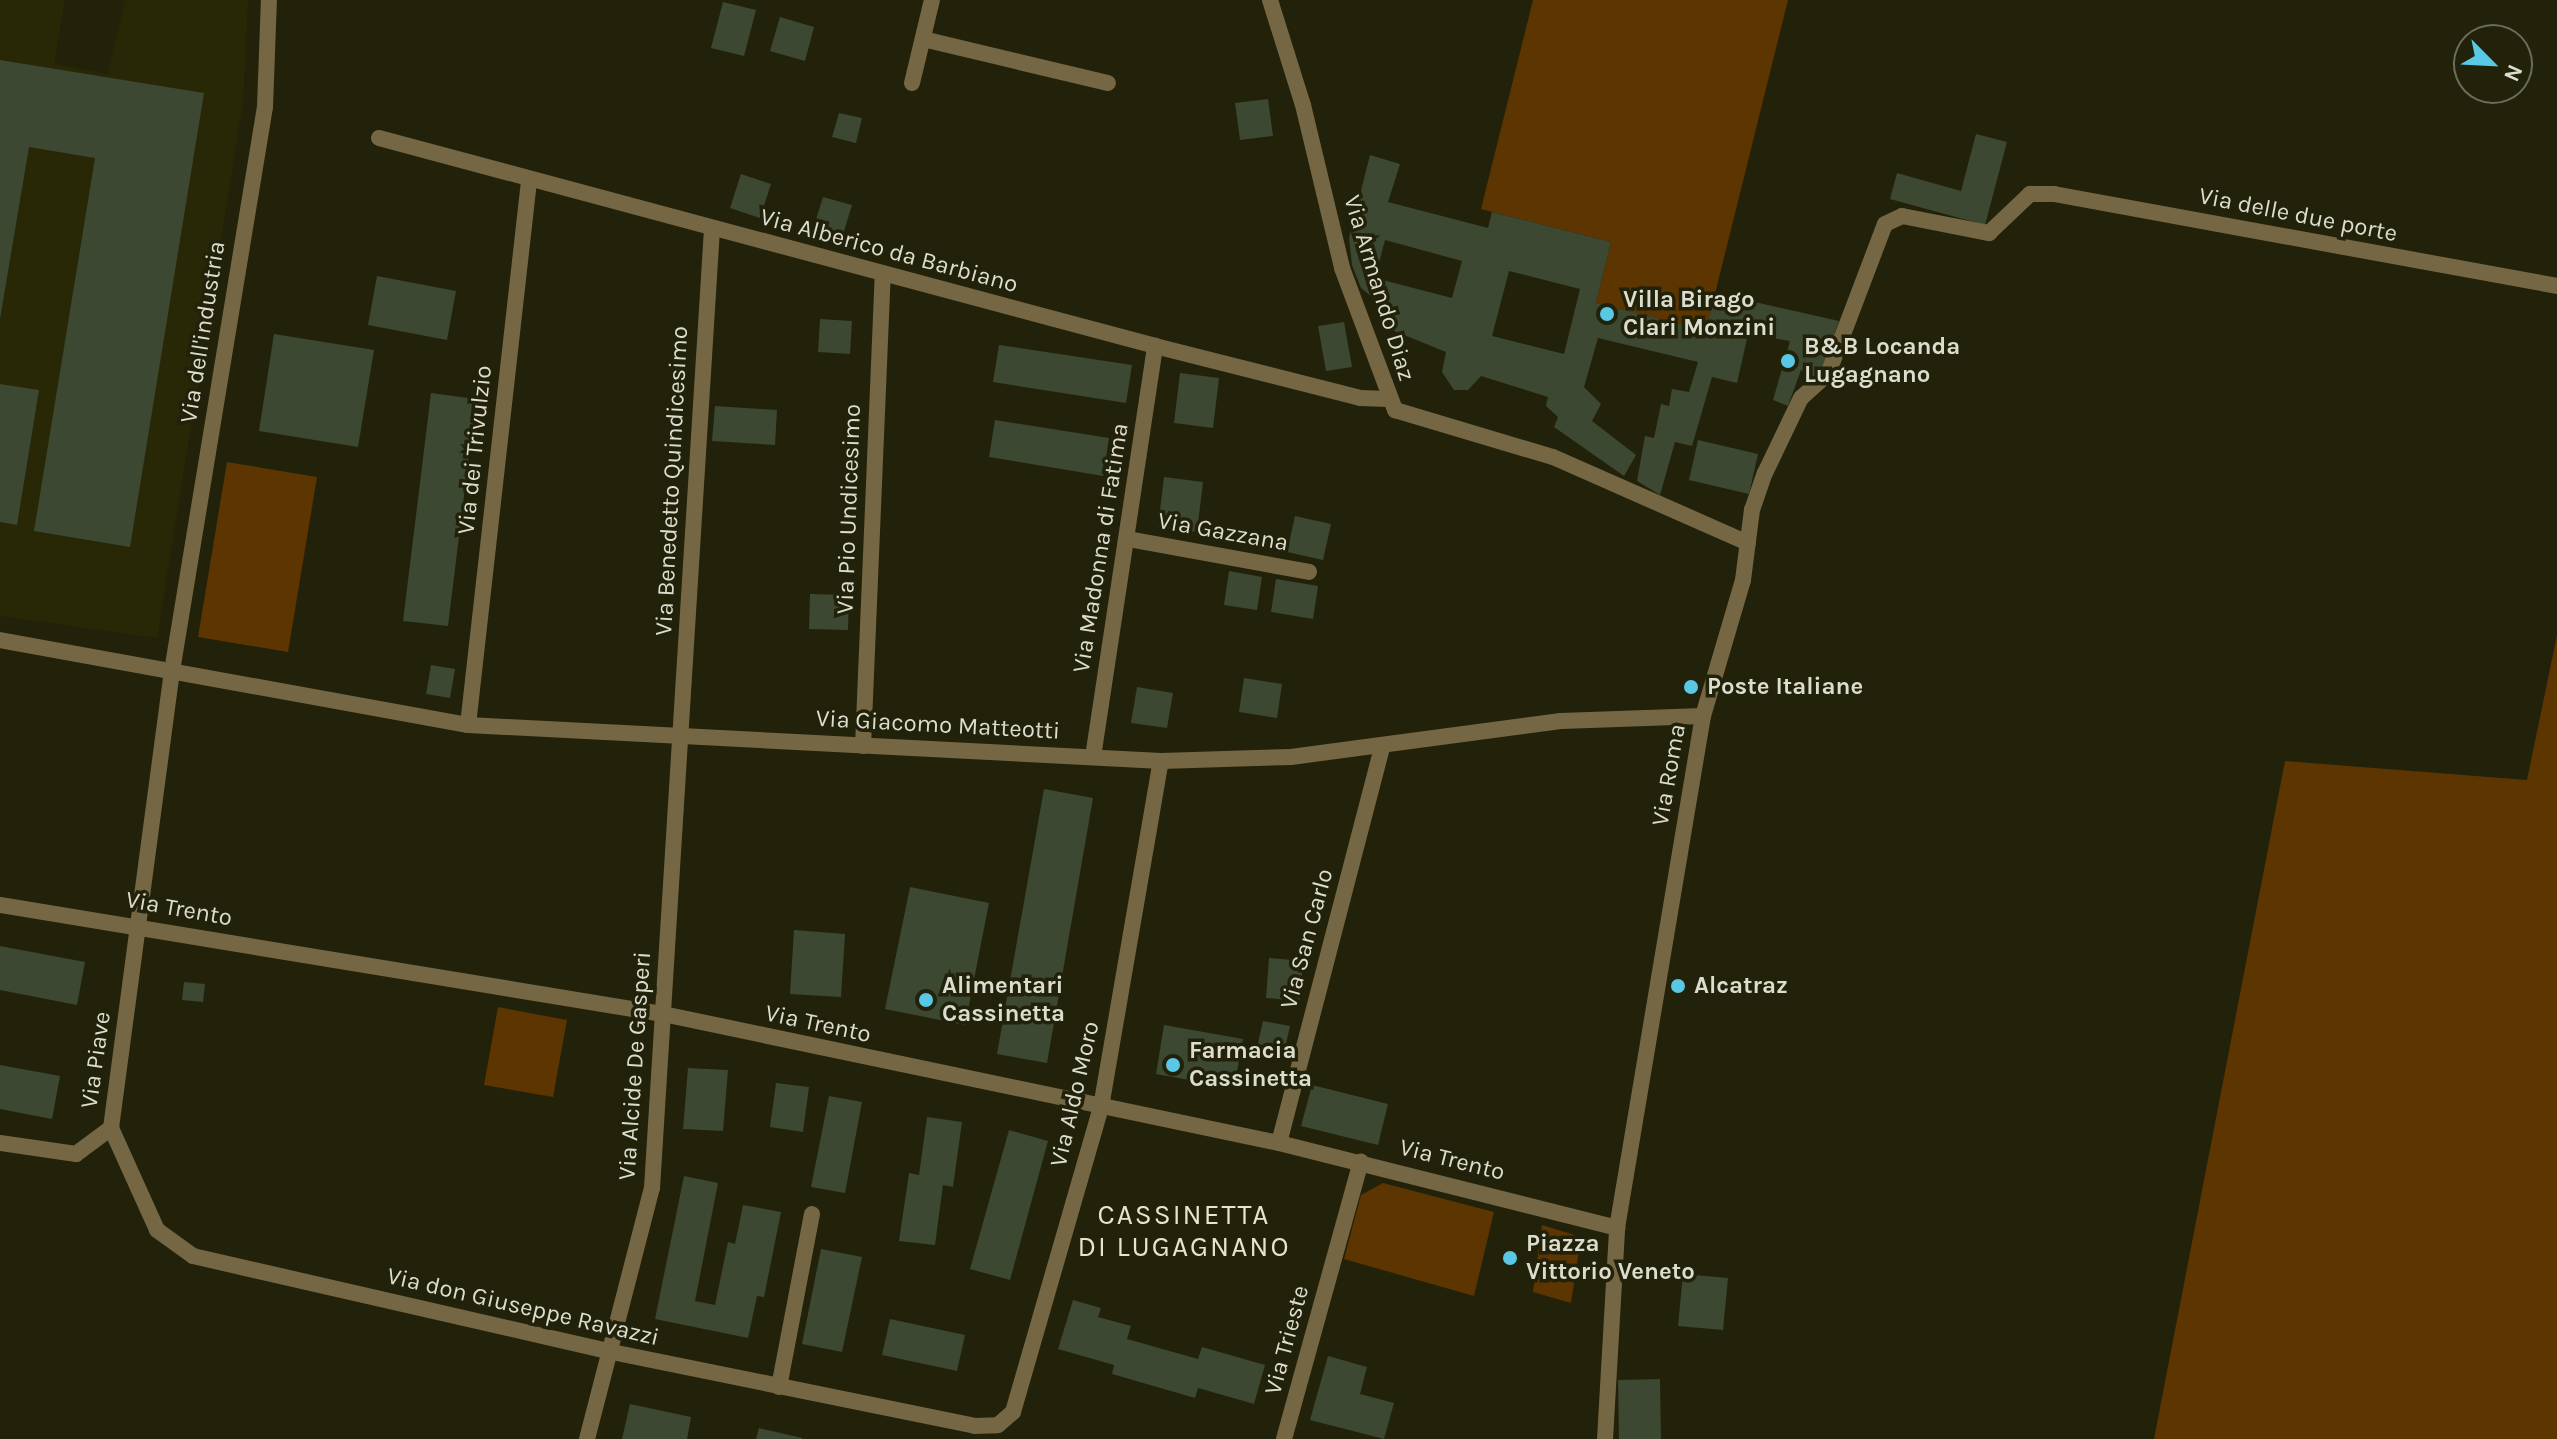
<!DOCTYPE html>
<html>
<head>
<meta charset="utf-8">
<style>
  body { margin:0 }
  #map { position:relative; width:2557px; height:1439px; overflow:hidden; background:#22220a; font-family:Karla,sans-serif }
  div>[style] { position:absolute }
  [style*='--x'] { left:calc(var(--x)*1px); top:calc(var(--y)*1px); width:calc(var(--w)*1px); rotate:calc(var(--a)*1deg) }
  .built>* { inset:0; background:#282807 }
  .green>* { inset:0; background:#5c3500 }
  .building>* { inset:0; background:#3c4831 }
  .minor>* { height:16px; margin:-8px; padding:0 8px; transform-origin:8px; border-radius:8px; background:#766744 }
  .tertiary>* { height:16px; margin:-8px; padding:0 8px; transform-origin:8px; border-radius:8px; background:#766744 }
  .dots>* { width:22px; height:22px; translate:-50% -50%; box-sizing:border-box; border:4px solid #22220a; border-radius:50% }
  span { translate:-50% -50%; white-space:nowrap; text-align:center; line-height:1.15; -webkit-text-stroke:7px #22220a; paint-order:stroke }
  .street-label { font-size:24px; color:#dcddce }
  .poi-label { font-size:24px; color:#dcddce; font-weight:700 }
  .left { translate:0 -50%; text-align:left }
  .quarter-label { font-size:28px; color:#e4e6c7; letter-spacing:2px }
  .north { position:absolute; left:2453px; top:24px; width:80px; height:80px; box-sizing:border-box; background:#22220a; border:2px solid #6c6d58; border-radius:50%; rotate:114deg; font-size:22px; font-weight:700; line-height:32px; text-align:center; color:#dcddce }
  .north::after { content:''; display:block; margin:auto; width:28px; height:36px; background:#59c8e5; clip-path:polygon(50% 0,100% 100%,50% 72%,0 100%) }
</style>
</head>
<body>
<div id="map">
  <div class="built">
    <i style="clip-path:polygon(0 0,65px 0,54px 64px,108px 74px,125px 0,248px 0,243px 102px,157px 638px,0 616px)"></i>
  </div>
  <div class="green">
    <i style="clip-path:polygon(1533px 0,1788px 0,1706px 330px,1596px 303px,1611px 242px,1481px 209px)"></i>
    <i style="clip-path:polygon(227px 462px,317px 477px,288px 652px,198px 637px)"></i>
    <i style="clip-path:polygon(2557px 635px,2557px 1439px,2154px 1439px,2285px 761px,2527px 780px)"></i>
    <i style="clip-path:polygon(498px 1007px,567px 1020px,553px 1097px,484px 1085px)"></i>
    <i style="clip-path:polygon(1383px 1183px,1494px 1212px,1474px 1296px,1344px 1259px,1361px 1195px)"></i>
    <i style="clip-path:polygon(1542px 1225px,1581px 1237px,1571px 1303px,1533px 1292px)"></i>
  </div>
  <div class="building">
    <i style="clip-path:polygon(723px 2px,756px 10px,744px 56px,711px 48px)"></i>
    <i style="clip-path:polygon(780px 17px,814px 27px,805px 61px,770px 51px)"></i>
    <i style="clip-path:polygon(0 60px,204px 93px,130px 547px,34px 531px,95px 158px,29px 147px,0 319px)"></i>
    <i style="clip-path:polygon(1268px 99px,1273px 136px,1240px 140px,1235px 103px)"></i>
    <i style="clip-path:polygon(839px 113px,862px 118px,856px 143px,832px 137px)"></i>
    <i style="clip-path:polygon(1976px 134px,2007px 142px,1985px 225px,1890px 199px,1897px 173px,1961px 191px)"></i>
    <i style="clip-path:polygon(evenodd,1370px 155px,1400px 164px,1388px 202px,1488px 228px,1492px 212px,1611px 242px,1596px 303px,1706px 330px,1715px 293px,1839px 321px,1819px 379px,1801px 370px,1788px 406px,1773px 400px,1790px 341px,1748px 334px,1737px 383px,1712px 377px,1692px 446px,1675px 442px,1660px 495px,1637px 481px,1645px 436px,1654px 438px,1661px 404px,1669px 406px,1672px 389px,1689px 392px,1698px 362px,1598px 338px,1584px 387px,1601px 404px,1592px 421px,1636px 455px,1624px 476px,1554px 427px,1558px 417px,1546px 406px,1548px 397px,1481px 376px,1468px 390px,1454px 390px,1442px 372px,1446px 352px,1392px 330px,1382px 305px,1361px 288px,1352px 265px,1349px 238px,1370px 155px,1385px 240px,1462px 261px,1452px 298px,1375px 278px,1385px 240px,1370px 155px,1509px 271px,1580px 289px,1564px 354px,1492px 336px,1509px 271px)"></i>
    <i style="clip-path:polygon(741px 174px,771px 184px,760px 218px,730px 208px)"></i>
    <i style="clip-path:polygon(823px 197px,852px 205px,841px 241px,812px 232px)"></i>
    <i style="clip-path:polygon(377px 276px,456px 291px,447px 340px,368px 325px)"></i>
    <i style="clip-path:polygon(820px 319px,852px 321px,850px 354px,818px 352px)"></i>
    <i style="clip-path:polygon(1344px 322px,1352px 367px,1326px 371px,1318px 326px)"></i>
    <i style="clip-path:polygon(274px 334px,374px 350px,358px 447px,259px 431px)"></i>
    <i style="clip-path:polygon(999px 345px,1132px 365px,1126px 403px,993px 382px)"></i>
    <i style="clip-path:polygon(1180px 373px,1219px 378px,1213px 428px,1174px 423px)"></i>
    <i style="clip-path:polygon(0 384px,39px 390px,17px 525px,0 522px)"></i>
    <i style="clip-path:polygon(431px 393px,476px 399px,448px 626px,403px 621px)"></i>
    <i style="clip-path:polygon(715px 406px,777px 410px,775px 445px,712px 441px)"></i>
    <i style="clip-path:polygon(995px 420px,1109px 438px,1103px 476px,989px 457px)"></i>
    <i style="clip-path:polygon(1698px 440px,1758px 454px,1749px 494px,1689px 480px)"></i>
    <i style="clip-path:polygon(1164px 477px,1203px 482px,1197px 532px,1158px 527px)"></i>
    <i style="clip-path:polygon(1295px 516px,1331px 524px,1323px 560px,1287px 552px)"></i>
    <i style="clip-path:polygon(1229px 571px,1262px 577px,1257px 610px,1224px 605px)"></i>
    <i style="clip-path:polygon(1276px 579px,1318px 586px,1313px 619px,1271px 612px)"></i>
    <i style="clip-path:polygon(810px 594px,849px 595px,848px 630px,809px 629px)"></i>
    <i style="clip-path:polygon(431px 665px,455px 669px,450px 698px,426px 694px)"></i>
    <i style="clip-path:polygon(1244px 678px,1282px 684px,1277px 718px,1239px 712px)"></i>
    <i style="clip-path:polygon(1137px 687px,1173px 693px,1167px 728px,1131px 723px)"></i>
    <i style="clip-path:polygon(1044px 789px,1093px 798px,1047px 1063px,997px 1054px)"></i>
    <i style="clip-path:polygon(910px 887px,989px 903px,965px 1025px,885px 1009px)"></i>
    <i style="clip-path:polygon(794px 930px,845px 934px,841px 997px,790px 994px)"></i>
    <i style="clip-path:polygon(0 946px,85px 962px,77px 1005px,0 990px)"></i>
    <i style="clip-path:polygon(1269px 958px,1303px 961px,1300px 1001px,1266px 998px)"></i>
    <i style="clip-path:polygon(184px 982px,205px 984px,203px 1002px,182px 1000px)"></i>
    <i style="clip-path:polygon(1263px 1021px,1290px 1026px,1283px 1057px,1256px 1052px)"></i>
    <i style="clip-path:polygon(1164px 1025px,1243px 1039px,1234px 1088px,1156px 1074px)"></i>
    <i style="clip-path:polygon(0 1065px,60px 1076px,52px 1119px,0 1109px)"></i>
    <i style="clip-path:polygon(688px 1068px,728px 1070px,723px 1131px,683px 1129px)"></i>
    <i style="clip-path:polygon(776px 1083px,809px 1087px,803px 1132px,770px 1127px)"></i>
    <i style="clip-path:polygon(1312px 1085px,1388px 1104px,1378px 1145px,1301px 1126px)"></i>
    <i style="clip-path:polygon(829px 1096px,862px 1102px,845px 1193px,811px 1187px)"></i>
    <i style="clip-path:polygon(927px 1117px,962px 1122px,953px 1187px,943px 1185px,935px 1245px,899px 1241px,909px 1173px,919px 1175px)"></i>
    <i style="clip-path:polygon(1009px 1130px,1048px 1141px,1010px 1280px,970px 1269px)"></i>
    <i style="clip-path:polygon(684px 1176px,718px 1183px,695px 1301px,715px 1305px,728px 1242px,735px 1244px,743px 1205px,781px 1212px,764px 1297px,757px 1296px,748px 1338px,655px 1319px)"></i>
    <i style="clip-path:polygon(821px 1249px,862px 1257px,842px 1352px,802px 1344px)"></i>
    <i style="clip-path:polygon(1683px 1274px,1728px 1278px,1723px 1330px,1678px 1326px)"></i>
    <i style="clip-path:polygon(1073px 1300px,1101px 1308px,1098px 1317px,1131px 1326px,1127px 1339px,1198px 1359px,1202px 1347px,1265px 1365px,1254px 1404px,1198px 1388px,1195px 1398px,1112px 1374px,1114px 1365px,1058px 1349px)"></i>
    <i style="clip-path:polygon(890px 1319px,965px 1335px,957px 1371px,882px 1355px)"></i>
    <i style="clip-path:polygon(1328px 1356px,1367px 1367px,1360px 1394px,1394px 1403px,1384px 1439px,1310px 1420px)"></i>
    <i style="clip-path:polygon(1660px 1379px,1661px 1439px,1619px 1439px,1618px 1380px)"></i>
    <i style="clip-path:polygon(630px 1404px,691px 1417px,687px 1439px,622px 1439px)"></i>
    <i style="clip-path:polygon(759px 1428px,802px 1438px,802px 1439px,756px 1439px)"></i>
  </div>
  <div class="minor">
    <i style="--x:1270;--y:0;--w:110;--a:72.6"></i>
    <i style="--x:1303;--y:105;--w:168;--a:76.5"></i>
    <i style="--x:1342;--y:268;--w:152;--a:69.5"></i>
    <i style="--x:1395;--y:410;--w:165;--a:16.6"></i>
    <i style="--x:1553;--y:457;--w:213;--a:23.8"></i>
    <i style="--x:923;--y:39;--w:190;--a:13.4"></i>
    <i style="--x:912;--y:83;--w:85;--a:-76.5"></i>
    <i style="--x:379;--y:138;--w:803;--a:15"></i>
    <i style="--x:1155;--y:346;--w:211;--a:14.2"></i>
    <i style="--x:1360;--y:398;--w:28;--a:2"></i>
    <i style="--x:1128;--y:539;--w:184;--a:10.3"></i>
    <i style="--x:468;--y:725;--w:547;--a:-83.6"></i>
    <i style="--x:863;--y:746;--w:471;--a:-87.6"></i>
    <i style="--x:1093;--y:757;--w:416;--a:-81.4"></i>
    <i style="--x:0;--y:905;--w:672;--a:9.34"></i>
    <i style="--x:663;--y:1014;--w:629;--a:11.83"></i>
    <i style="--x:1279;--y:1143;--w:349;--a:14.1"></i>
    <i style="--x:111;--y:1128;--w:112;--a:65.7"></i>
    <i style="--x:157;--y:1230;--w:44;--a:35.8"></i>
    <i style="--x:193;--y:1256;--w:425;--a:12.9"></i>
    <i style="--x:607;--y:1351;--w:375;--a:11.5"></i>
    <i style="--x:974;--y:1426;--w:24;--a:-2"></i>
    <i style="--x:998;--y:1425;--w:20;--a:-41"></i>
    <i style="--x:1013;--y:1412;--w:317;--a:-73.9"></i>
    <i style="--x:1101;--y:1107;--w:351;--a:-80.2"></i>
    <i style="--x:0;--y:1143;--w:77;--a:8.2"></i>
    <i style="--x:76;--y:1154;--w:44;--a:-36.6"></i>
    <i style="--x:111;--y:1128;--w:461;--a:-82.4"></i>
    <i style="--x:1279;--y:1143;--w:408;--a:-75.4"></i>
    <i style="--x:779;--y:1387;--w:176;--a:-79.2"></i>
    <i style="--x:587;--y:1439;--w:259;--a:-75.5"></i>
    <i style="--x:652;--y:1188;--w:962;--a:-86.42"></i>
    <i style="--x:1284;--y:1439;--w:288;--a:-74.5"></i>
  </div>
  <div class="tertiary">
    <i style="--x:0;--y:640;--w:476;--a:10.3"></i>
    <i style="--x:468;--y:725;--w:694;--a:2.97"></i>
    <i style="--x:1161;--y:761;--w:130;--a:-1.8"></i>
    <i style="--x:1291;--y:757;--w:272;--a:-7.6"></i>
    <i style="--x:1561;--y:721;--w:142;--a:-2"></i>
    <i style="--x:172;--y:671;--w:572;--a:-80.64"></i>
    <i style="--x:265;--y:107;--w:107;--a:-87.9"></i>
    <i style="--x:1605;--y:1439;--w:211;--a:-86.7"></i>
    <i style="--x:1617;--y:1228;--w:519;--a:-80.47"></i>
    <i style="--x:1703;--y:716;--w:142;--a:-73.6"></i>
    <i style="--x:1743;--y:580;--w:71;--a:-82.7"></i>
    <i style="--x:1752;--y:510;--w:39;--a:-71"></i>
    <i style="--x:1765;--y:473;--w:83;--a:-64.4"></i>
    <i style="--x:1801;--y:398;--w:36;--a:-42"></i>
    <i style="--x:1828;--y:374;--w:160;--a:-69.2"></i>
    <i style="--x:1885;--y:224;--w:19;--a:-25"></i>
    <i style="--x:1902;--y:216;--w:89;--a:11.1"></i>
    <i style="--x:1989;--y:233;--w:57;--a:-43.6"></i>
    <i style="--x:2030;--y:194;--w:24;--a:0"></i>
    <i style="--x:2054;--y:194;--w:511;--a:10.36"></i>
  </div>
  <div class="dots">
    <i style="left:1607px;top:314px;background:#59c8e5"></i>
    <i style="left:1788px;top:361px;background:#59c8e5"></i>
    <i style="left:1691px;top:687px;background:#59c8e5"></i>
    <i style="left:1678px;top:986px;background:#59c8e5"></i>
    <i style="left:926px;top:1000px;background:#59c8e5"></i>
    <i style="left:1173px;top:1065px;background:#59c8e5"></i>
    <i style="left:1510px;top:1258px;background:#59c8e5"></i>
  </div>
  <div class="street-label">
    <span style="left:2298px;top:215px;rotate:11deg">Via delle due porte</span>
    <span style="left:889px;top:251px;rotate:15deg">Via Alberico da Barbiano</span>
    <span style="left:1379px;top:288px;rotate:73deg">Via Armando Diaz</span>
    <span style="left:203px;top:332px;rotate:-81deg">Via dell'industria</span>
    <span style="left:475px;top:450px;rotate:-84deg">Via dei Trivulzio</span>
    <span style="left:672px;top:481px;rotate:-87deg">Via Benedetto Quindicesimo</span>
    <span style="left:849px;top:509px;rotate:-88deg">Via Pio Undicesimo</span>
    <span style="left:1223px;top:532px;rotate:10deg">Via Gazzana</span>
    <span style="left:1101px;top:548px;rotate:-81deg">Via Madonna di Fatima</span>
    <span style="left:938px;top:725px;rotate:3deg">Via Giacomo Matteotti</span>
    <span style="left:1669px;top:775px;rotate:-80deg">Via Roma</span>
    <span style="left:179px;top:909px;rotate:10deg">Via Trento</span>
    <span style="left:1307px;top:939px;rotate:-75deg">Via San Carlo</span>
    <span style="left:818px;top:1024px;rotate:12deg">Via Trento</span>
    <span style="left:96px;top:1060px;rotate:-82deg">Via Piave</span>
    <span style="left:635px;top:1066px;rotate:-86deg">Via Alcide De Gasperi</span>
    <span style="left:1075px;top:1094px;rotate:-77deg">Via Aldo Moro</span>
    <span style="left:1452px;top:1160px;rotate:14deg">Via Trento</span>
    <span style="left:523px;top:1307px;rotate:13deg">Via don Giuseppe Ravazzi</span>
    <span style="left:1287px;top:1340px;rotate:-75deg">Via Trieste</span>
  </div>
  <div class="poi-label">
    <span class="left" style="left:1623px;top:314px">Villa Birago<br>Clari Monzini</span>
    <span class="left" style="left:1804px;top:361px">B&amp;B Locanda<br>Lugagnano</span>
    <span class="left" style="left:1707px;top:687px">Poste Italiane</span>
    <span class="left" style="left:942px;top:1000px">Alimentari<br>Cassinetta</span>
    <span class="left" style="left:1694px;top:986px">Alcatraz</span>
    <span class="left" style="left:1189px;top:1065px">Farmacia<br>Cassinetta</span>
    <span class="left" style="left:1526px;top:1258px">Piazza<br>Vittorio Veneto</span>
  </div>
  <div class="quarter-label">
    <span style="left:1184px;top:1231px">CASSINETTA<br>DI LUGAGNANO</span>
  </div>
  <div class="north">N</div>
</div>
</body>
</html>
